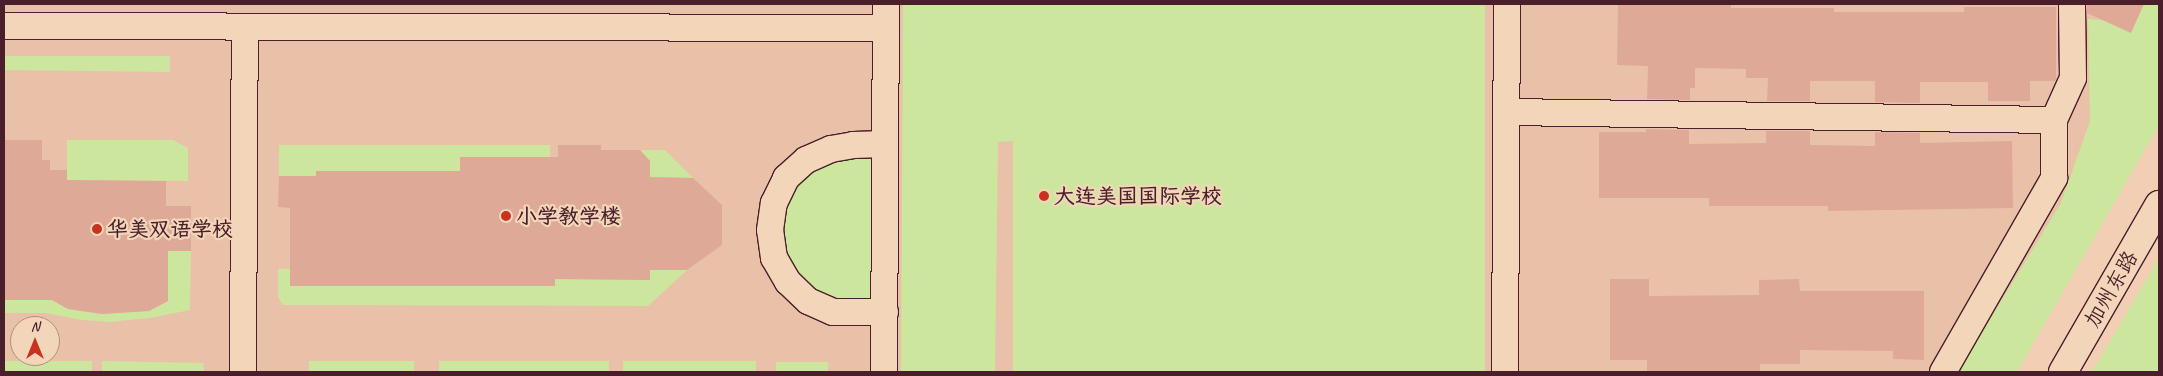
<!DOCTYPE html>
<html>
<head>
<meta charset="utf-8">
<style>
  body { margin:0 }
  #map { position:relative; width:2163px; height:376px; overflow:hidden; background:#f2cfb4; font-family:Caveat,"LXGW WenKai TC",sans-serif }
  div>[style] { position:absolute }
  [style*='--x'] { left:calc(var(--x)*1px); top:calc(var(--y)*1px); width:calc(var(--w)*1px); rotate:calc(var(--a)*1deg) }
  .built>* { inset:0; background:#e9c1a9 }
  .green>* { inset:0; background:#cce69d }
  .building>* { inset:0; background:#dfa998 }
  .roads { filter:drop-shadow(1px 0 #4a1f2b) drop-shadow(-1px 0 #4a1f2b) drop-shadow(0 1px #4a1f2b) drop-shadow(0 -1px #4a1f2b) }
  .minor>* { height:26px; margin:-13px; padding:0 13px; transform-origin:13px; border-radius:13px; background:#f3d6b9 }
  .tertiary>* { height:28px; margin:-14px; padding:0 14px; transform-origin:14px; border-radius:14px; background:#f3d6b9 }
  .dots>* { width:14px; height:14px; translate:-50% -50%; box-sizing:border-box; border:2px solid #f3d6b9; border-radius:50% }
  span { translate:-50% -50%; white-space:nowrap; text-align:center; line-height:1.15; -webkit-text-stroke:4.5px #f3d6b9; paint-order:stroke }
  .poi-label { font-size:21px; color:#4a1f2b; font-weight:700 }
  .left { translate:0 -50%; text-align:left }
  .street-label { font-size:21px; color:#4a1f2b }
  .frame { position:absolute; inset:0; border:5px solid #4a1f2b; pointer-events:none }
  .north { position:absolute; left:10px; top:316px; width:50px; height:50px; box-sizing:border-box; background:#f3d6b9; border:1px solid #af8d80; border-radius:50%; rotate:0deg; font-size:14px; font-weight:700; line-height:20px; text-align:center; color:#4a1f2b }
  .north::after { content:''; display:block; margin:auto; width:18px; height:22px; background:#c8321e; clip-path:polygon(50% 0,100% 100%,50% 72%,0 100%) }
</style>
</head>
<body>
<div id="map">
  <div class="built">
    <i style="clip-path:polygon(evenodd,4px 4px,2159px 4px,2159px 65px,1983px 372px,4px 372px,4px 4px,20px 326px,50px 326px,50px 356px,20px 356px,20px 326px)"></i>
  </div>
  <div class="green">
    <i style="clip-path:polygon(903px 4px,1485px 4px,1485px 372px,1013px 372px,1013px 141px,998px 142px,995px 372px,901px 372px)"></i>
    <i style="clip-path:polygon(2109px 4px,2159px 4px,2159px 125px,2017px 372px,1958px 372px,2061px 203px,2090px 121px,2088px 19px,2102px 20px)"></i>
    <i style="clip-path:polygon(4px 56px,170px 56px,170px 72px,4px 70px)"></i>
    <i style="clip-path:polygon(67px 140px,173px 140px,188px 148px,188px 181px,67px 180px)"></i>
    <i style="clip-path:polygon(885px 144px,885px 312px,833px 312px,788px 282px,774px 203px,786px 178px)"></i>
    <i style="clip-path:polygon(279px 145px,550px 145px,550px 157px,460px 171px,316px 171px,316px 176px,279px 176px)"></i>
    <i style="clip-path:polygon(640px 150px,665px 150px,693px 178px,650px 177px,650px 161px)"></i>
    <i style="clip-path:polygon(168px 251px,191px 251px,190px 310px,150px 318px,109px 322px,83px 320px,45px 313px,4px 313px,4px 300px,52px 300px,68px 309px,102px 314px,149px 311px,168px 301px)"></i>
    <i style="clip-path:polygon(2159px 258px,2159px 372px,2092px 372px)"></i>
    <i style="clip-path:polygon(278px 269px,290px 269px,290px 286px,555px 286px,555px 279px,649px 280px,650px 270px,687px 270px,648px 306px,283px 305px,278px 297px)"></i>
    <i style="clip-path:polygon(4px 361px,92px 361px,92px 372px,4px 372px)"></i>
    <i style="clip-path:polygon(102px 361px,203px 363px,204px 372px,102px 372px)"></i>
    <i style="clip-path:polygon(309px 361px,414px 361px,414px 372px,309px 372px)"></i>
    <i style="clip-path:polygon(439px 361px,609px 361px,609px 372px,439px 372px)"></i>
    <i style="clip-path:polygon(623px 361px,756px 361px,756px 372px,623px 372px)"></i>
    <i style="clip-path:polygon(776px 362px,828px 362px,828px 372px,776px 372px)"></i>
  </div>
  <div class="building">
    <i style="clip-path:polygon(1618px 4px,1731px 4px,1731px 8px,1834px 8px,1834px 12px,1964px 12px,1964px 7px,2056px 7px,2056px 79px,2055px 81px,2030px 81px,2030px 101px,1988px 101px,1988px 82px,1920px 82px,1920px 103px,1875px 102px,1875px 81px,1810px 81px,1810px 101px,1767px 101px,1768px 78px,1746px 78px,1746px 69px,1695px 68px,1695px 88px,1690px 88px,1690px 100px,1647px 99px,1648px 66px,1617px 65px)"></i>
    <i style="clip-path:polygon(2087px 4px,2144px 4px,2131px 33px,2087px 13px)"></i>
    <i style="clip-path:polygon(1646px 129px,1689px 130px,1689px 144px,1766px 143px,1766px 131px,1810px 131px,1810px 145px,1875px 146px,1875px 132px,1920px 133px,1920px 143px,2012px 141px,2013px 208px,1828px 211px,1828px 206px,1709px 206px,1709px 198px,1599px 198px,1599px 132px,1646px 132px)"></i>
    <i style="clip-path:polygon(4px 140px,42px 140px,42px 160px,50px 160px,50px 170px,67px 170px,67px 180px,166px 181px,166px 206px,191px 206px,191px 251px,168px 251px,168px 301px,149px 311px,102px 314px,68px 309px,52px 300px,4px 300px)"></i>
    <i style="clip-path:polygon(558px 145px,601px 145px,601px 150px,640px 150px,650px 161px,650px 177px,693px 178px,722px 205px,722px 245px,687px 270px,650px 270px,650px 280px,555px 279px,555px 286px,290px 286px,290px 208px,278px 207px,279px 176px,316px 176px,316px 171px,460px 171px,460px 157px,558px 157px)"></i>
    <i style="clip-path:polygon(1610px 279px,1649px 279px,1649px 296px,1759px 295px,1759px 280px,1799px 279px,1800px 291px,1924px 291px,1924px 360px,1893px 359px,1893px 351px,1800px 350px,1800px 364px,1760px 364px,1760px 372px,1647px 372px,1647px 360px,1610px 360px)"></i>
  </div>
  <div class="roads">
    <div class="minor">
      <i style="--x:4;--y:26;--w:882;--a:0.13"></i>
      <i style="--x:1507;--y:112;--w:547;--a:0.84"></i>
      <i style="--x:885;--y:312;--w:52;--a:180"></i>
      <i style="--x:833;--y:312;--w:27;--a:-156"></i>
      <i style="--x:808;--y:301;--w:28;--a:-136"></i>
      <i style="--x:788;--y:282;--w:28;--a:-120"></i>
      <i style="--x:774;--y:258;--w:28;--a:-98"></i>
      <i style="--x:770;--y:230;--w:27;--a:-82"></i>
      <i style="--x:774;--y:203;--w:28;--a:-64"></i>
      <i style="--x:786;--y:178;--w:27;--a:-42"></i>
      <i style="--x:806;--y:160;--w:27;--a:-24"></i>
      <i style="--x:831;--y:149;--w:22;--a:-10"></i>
      <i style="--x:853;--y:145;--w:32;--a:-2"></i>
      <i style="--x:243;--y:372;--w:345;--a:-89.7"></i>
      <i style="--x:884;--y:372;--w:368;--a:-89.7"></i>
      <i style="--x:1505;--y:372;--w:368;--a:-89.7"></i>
      <i style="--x:1943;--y:372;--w:224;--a:-60.2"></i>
      <i style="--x:2054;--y:178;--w:58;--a:-90"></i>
      <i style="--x:2054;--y:120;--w:46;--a:-65.7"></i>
      <i style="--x:2073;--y:78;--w:74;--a:-90.8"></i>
    </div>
    <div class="tertiary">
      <i style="--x:2063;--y:372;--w:193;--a:-60.1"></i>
    </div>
  </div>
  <div class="dots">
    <i style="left:1044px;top:196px;background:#c8321e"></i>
    <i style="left:506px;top:216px;background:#c8321e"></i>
    <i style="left:97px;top:229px;background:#c8321e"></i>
  </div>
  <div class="poi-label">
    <span class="left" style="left:1054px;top:196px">大连美国国际学校</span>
    <span class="left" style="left:516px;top:216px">小学教学楼</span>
    <span class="left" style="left:107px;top:229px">华美双语学校</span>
  </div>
  <div class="street-label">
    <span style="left:2111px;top:289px;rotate:-60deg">加州东路</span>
  </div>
  <div class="frame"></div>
  <div class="north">N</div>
</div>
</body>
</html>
